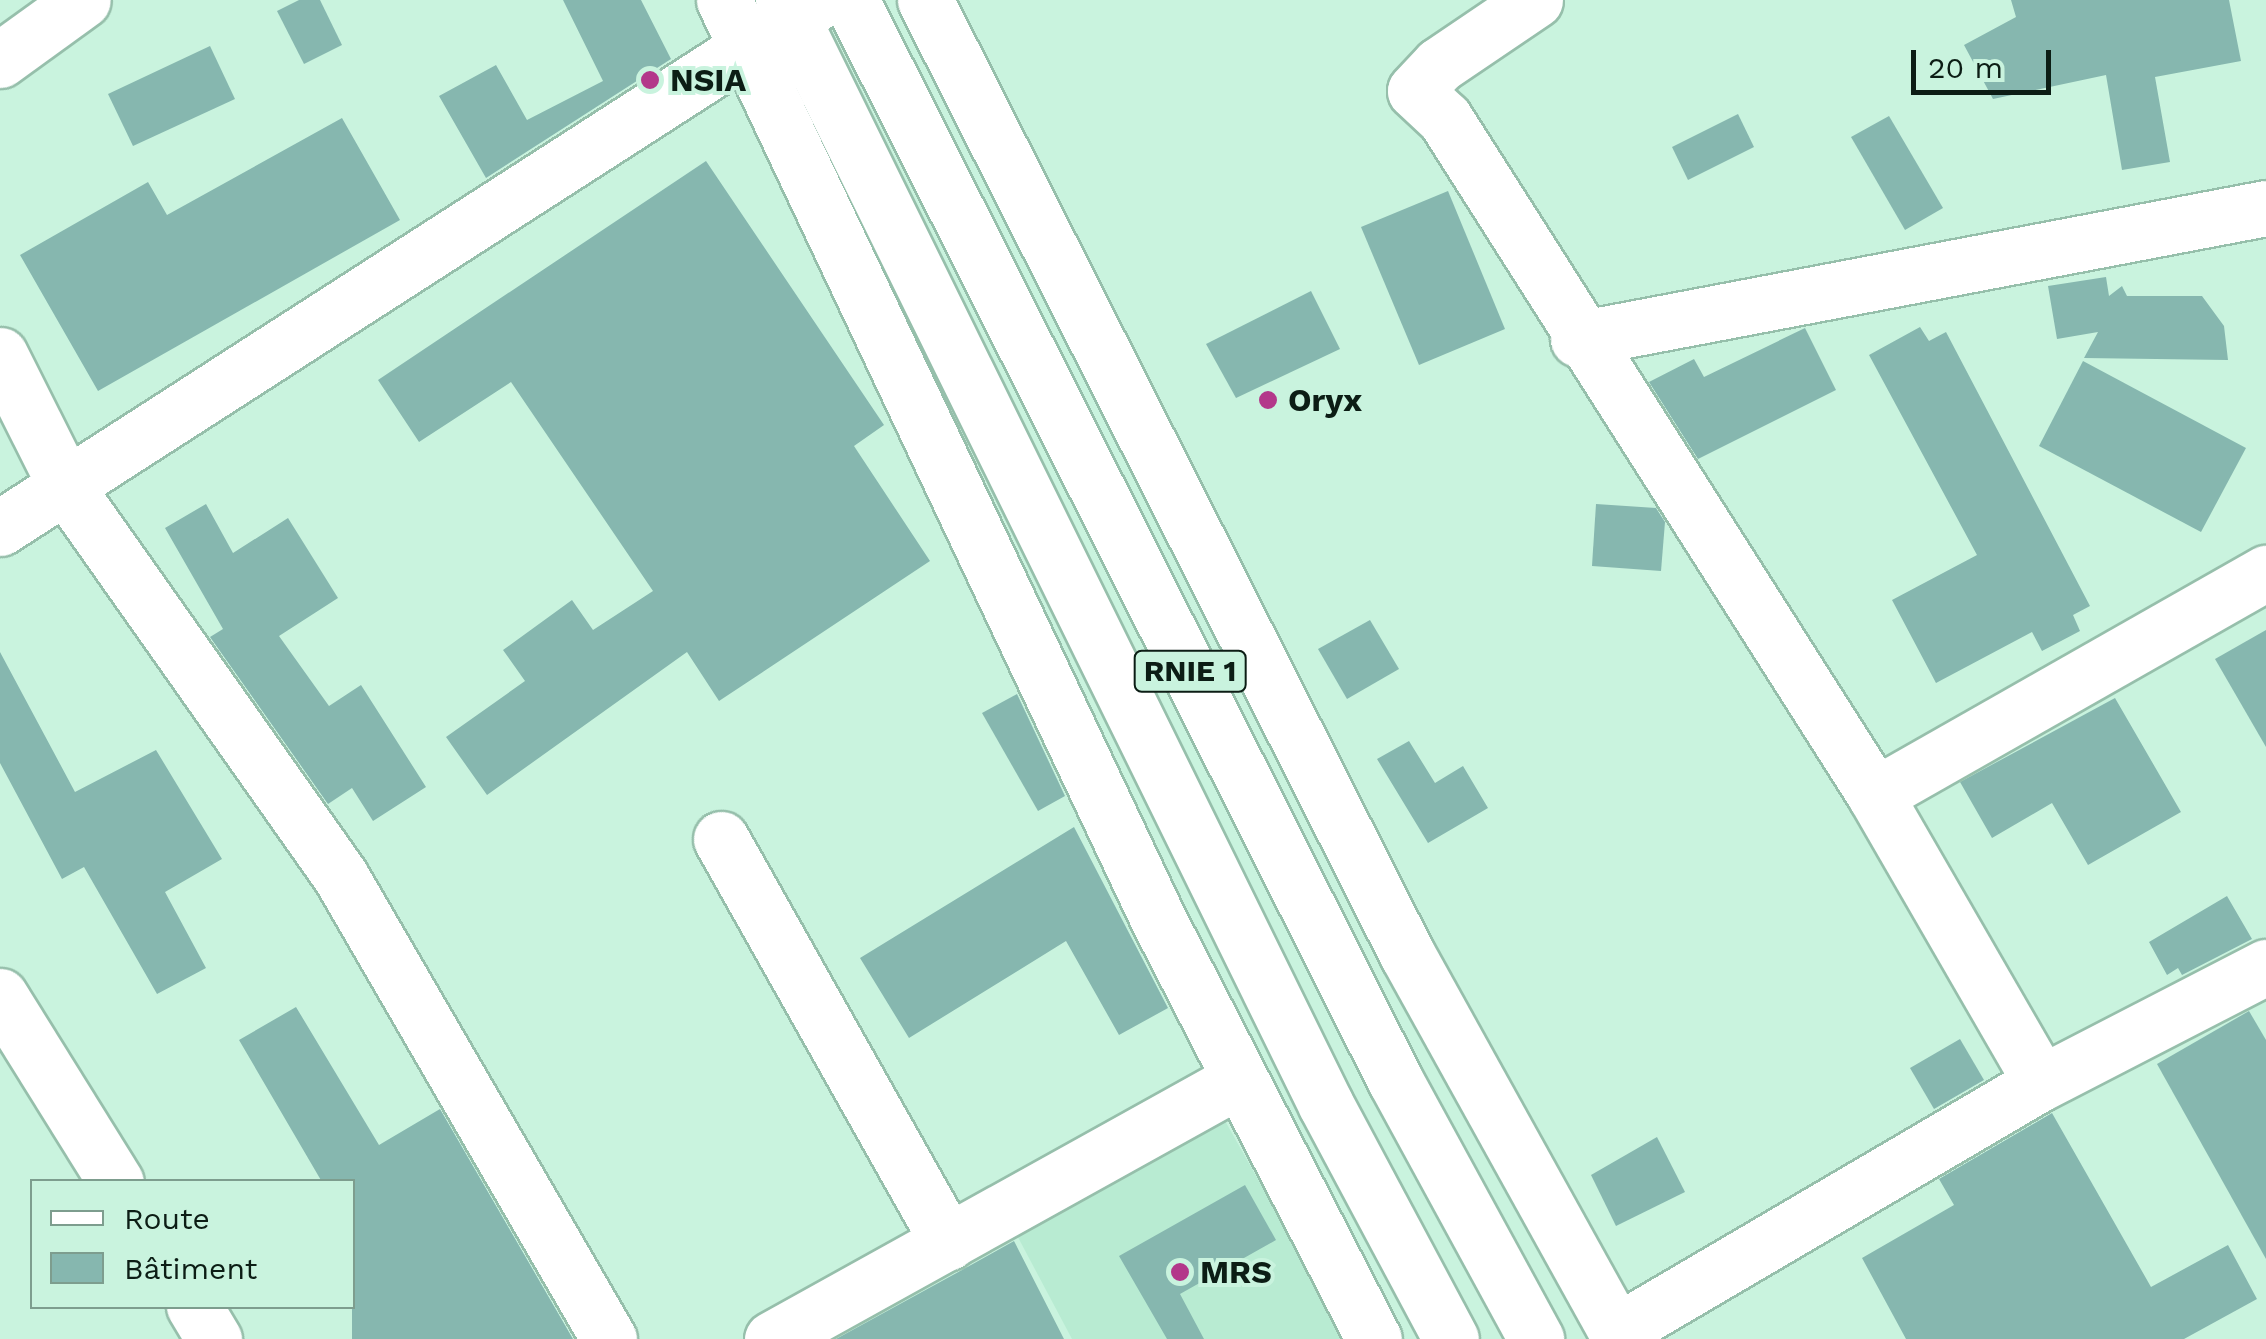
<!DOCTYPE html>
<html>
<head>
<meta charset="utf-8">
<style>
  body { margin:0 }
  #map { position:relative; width:2266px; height:1339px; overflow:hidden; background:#c9f3de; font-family:"Work Sans",sans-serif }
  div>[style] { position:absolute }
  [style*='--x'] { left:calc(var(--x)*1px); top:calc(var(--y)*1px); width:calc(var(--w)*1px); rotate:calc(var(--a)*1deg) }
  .built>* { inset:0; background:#b8ebd2 }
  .building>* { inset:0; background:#86b7af }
  .roads { filter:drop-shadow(2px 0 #96bfab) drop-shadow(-2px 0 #96bfab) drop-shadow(0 2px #96bfab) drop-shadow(0 -2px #96bfab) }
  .minor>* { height:55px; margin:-27.5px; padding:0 27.5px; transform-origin:27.5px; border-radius:27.5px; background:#fff }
  .highway>* { height:55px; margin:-27.5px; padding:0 27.5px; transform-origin:27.5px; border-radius:27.5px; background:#fff }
  .dots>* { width:28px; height:28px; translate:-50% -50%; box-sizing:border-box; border:5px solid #c9f3de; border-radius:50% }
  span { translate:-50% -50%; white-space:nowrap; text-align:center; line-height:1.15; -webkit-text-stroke:8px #c9f3de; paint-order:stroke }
  .shield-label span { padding:2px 8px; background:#c9f3de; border:2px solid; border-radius:8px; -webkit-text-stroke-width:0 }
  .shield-label { font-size:30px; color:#0c1d15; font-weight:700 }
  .poi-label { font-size:32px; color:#0c1d15; font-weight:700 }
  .left { translate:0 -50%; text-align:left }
  .legend { position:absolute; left:30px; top:1179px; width:325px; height:130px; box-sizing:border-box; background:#c9f3de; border:2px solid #7d9d8e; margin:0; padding:12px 18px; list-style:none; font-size:30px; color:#0c1d15 }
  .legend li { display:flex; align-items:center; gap:20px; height:50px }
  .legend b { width:50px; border:2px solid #7d9d8e }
  .scale { position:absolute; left:1911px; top:50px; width:140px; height:45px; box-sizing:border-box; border:5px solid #0c1d15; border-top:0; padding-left:12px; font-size:30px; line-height:35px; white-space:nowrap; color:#0c1d15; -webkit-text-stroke:8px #c9f3de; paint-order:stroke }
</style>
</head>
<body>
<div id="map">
  <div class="built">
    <i style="clip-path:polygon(1215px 1103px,1348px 1339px,1072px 1339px,1004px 1211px)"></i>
  </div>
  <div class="building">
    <i style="clip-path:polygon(299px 0,320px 0,342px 45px,304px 64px,277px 11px)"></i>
    <i style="clip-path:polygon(563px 0,641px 0,671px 59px,486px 178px,439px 96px,496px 65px,527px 120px,603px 81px)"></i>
    <i style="clip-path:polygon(2011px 0,2229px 0,2241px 61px,2155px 77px,2170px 162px,2122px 170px,2106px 75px,1993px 99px,1964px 45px,2016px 17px)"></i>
    <i style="clip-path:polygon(210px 46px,235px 99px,133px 146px,108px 94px)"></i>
    <i style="clip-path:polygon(1738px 114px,1754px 147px,1688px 180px,1672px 147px)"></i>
    <i style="clip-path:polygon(1889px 116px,1943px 208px,1905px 230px,1851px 137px)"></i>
    <i style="clip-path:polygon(342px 118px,400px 220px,98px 391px,20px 255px,148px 182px,167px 215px)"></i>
    <i style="clip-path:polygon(706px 161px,884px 425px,854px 446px,930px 561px,719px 701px,687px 652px,487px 795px,446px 737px,525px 681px,503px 650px,572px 600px,593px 630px,653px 591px,511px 382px,419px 442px,378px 380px)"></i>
    <i style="clip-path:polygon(1448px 191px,1505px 329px,1419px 365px,1361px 227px)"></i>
    <i style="clip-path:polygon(2106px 277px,2109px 296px,2122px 286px,2127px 296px,2202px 296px,2224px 326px,2228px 360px,2084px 358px,2098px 332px,2057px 339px,2048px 286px)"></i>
    <i style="clip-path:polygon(1311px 291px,1340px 349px,1236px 398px,1206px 344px)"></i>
    <i style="clip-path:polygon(1920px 327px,1929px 341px,1946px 332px,2090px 606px,2073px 615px,2080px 631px,2042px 651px,2032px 632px,1936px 683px,1892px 600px,1977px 555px,1869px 355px)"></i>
    <i style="clip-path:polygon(1805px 328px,1836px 390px,1698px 459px,1649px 382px,1694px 359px,1704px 377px)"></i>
    <i style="clip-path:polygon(2083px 361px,2246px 448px,2201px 532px,2039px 446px)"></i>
    <i style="clip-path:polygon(206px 504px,233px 553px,288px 518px,338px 598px,279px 636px,329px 706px,361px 685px,426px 787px,373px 821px,352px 788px,328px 804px,210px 637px,223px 629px,165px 528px)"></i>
    <i style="clip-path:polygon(1596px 504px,1656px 508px,1665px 522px,1661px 571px,1592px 566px)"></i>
    <i style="clip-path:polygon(1370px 620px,1399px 669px,1347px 699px,1318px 649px)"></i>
    <i style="clip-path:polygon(2266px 630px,2266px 747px,2215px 659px)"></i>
    <i style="clip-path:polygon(0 652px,75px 792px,156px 750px,222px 859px,165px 892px,206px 968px,157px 994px,84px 867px,62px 879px,0 763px)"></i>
    <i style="clip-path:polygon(1017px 694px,1065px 796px,1038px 811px,982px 713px)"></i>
    <i style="clip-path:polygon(2115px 698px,2181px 812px,2088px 865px,2052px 803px,1992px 838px,1960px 782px)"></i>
    <i style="clip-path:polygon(1409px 741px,1435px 783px,1463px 766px,1488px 808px,1428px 843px,1377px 759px)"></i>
    <i style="clip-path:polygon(1074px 827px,1168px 1008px,1119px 1035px,1066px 941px,909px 1038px,860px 958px)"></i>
    <i style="clip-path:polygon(2227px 896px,2252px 939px,2182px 975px,2178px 968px,2167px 975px,2149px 942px)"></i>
    <i style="clip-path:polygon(296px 1007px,379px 1145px,440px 1109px,573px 1339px,352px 1339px,352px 1182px,322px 1182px,239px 1040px)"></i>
    <i style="clip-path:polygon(2249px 1011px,2266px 1040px,2266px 1259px,2157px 1064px)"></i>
    <i style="clip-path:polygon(1960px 1039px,1984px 1080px,1934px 1109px,1910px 1068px)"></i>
    <i style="clip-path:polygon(2052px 1113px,2151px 1287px,2228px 1245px,2257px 1299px,2184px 1339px,1906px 1339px,1862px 1258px,1954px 1205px,1939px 1179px)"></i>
    <i style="clip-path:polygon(1657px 1137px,1685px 1192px,1616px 1226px,1591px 1175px)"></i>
    <i style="clip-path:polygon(1245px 1185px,1276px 1240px,1180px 1294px,1204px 1339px,1167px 1339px,1119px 1256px)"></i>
    <i style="clip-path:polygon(1014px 1241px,1064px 1339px,836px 1339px,962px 1270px)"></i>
  </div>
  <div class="roads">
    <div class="minor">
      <i style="--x:724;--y:0;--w:1019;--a:64.72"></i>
      <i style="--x:1159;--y:921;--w:470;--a:62.8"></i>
      <i style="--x:925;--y:0;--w:1069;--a:63.2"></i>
      <i style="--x:1407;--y:954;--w:440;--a:61"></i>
      <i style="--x:1535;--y:0;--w:116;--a:145.9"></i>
      <i style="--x:1439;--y:65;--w:35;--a:133"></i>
      <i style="--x:1415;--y:91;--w:41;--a:43"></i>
      <i style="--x:1445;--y:119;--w:801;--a:57.54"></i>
      <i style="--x:1875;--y:795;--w:332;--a:60"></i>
      <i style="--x:0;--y:60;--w:102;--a:-35.9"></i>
      <i style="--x:1578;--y:339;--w:700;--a:-10.78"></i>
      <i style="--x:0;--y:355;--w:148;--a:63.4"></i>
      <i style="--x:66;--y:487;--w:477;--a:54.8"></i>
      <i style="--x:341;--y:877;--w:534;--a:59.88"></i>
      <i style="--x:0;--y:528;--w:976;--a:-32.75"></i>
      <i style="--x:1875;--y:795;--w:450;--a:-29.6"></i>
      <i style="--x:721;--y:839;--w:463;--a:60.6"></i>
      <i style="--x:0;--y:996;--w:219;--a:58.1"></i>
      <i style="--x:194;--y:1306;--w:39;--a:59"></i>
      <i style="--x:1616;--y:1332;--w:493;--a:-30.4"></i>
      <i style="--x:2041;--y:1083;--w:253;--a:-27.3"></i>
      <i style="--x:772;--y:1339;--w:532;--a:-29.02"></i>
    </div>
    <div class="highway">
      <i style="--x:783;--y:0;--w:1231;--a:63.83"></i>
      <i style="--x:1326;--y:1105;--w:265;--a:61.9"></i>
      <i style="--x:851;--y:0;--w:1209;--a:63.27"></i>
      <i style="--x:1395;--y:1080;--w:295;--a:61.4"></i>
    </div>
  </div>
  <div class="dots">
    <i style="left:650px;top:80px;background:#b3388a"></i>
    <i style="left:1268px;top:400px;background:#b3388a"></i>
    <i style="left:1180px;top:1272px;background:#b3388a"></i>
  </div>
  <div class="shield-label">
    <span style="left:1190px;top:671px">RNIE 1</span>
  </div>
  <div class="poi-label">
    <span class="left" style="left:670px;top:80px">NSIA</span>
    <span class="left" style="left:1288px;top:400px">Oryx</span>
    <span class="left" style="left:1200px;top:1272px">MRS</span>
  </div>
  <ul class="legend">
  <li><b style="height:12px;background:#fff"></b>Route</li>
  <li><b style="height:28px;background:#86b7af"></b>Bâtiment</li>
  </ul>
  <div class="scale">20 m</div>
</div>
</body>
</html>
